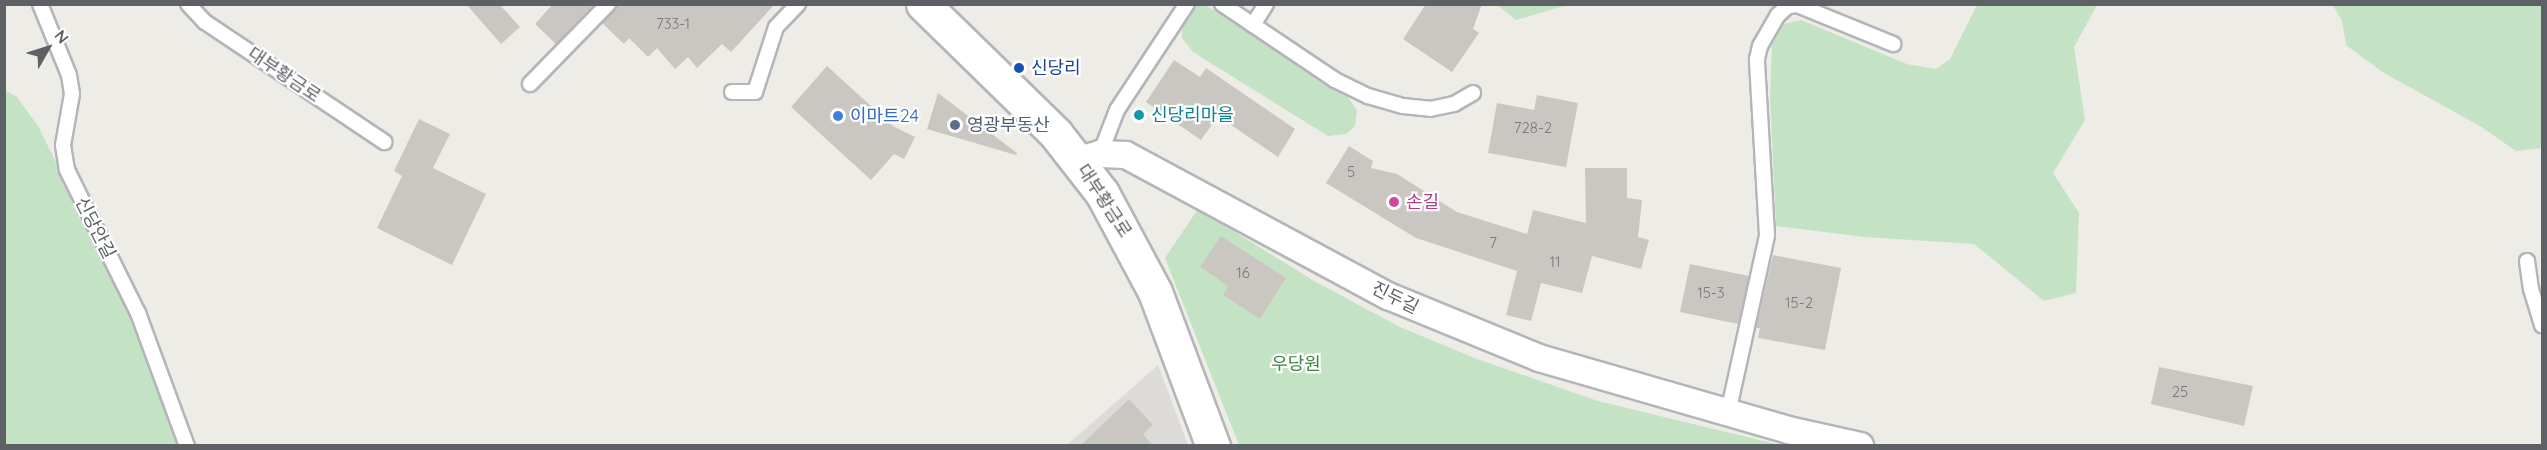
<!DOCTYPE html>
<html>
<head>
<meta charset="utf-8">
<style>
  body { margin:0 }
  #map { position:relative; width:2547px; height:450px; overflow:hidden; background:#eeece6; font-family:Quicksand,"Noto Sans KR",sans-serif }
  div>[style] { position:absolute }
  [style*='--x'] { left:calc(var(--x)*1px); top:calc(var(--y)*1px); width:calc(var(--w)*1px); rotate:calc(var(--a)*1deg) }
  .industrial>* { inset:0; background:#dddbd8 }
  .green>* { inset:0; background:#c4e3c4 }
  .building>* { inset:0; background:#cac7c2 }
  .roads { filter:drop-shadow(2px 0 #b3b5b9) drop-shadow(-2px 0 #b3b5b9) drop-shadow(0 2px #b3b5b9) drop-shadow(0 -2px #b3b5b9) }
  .lane>* { height:14px; margin:-7px; padding:0 7px; transform-origin:7px; border-radius:7px; background:#fff }
  .street>* { height:26px; margin:-13px; padding:0 13px; transform-origin:13px; border-radius:13px; background:#fff }
  .secondary>* { height:33px; margin:-16.5px; padding:0 16.5px; transform-origin:16.5px; border-radius:16.5px; background:#fff }
  .dots>* { width:16px; height:16px; translate:-50% -50%; box-sizing:border-box; border:3px solid #fff; border-radius:50% }
  span { translate:-50% -50%; white-space:nowrap; text-align:center; line-height:1.15; -webkit-text-stroke:4.5px #fff; paint-order:stroke }
  .number-label { font-size:15px; color:#787a7c }
  .number-label span { -webkit-text-stroke-width:0 }
  .transit-label { font-size:18px; color:#164399 }
  .left { translate:0 -50%; text-align:left }
  .street-label { font-size:18px; color:#5d6065 }
  .culture-label { font-size:18px; color:#0d838f }
  .shop-label { font-size:18px; color:#366cbe }
  .service-label { font-size:18px; color:#4e5e75 }
  .hotel-label { font-size:18px; color:#b23c85 }
  .park-label { font-size:18px; color:#3d8341 }
  .frame { position:absolute; inset:0; border:6px solid #5d6065; pointer-events:none }
  .north { position:absolute; left:18px; top:18px; width:60px; height:60px; -webkit-text-stroke:4px #fff; paint-order:stroke; rotate:51deg; font-size:16px; font-weight:700; line-height:24px; text-align:center; color:#5d6065 }
  .north::after { content:''; display:block; margin:auto; width:21px; height:27px; background:#5d6065; clip-path:polygon(50% 0,100% 100%,50% 72%,0 100%) }
</style>
</head>
<body>
<div id="map">
  <div class="industrial">
    <i style="clip-path:polygon(1158px 365px,1188px 445px,1067px 445px)"></i>
  </div>
  <div class="green">
    <i style="clip-path:polygon(1195px 5px,1207px 6px,1347px 96px,1357px 110px,1355px 126px,1346px 134px,1328px 136px,1193px 52px,1182px 38px,1182px 24px)"></i>
    <i style="clip-path:polygon(1497px 5px,1567px 5px,1516px 20px)"></i>
    <i style="clip-path:polygon(1977px 5px,2097px 5px,2074px 47px,2085px 120px,2053px 173px,2079px 213px,2076px 293px,2044px 301px,1974px 244px,1865px 237px,1776px 226px,1770px 98px,1772px 45px,1784px 24px,1801px 20px,1907px 64px,1936px 69px,1950px 59px)"></i>
    <i style="clip-path:polygon(2333px 5px,2542px 5px,2542px 148px,2516px 151px,2480px 126px,2384px 73px,2346px 45px,2342px 21px)"></i>
    <i style="clip-path:polygon(4px 90px,17px 97px,38px 126px,133px 318px,180px 445px,5px 445px)"></i>
    <i style="clip-path:polygon(1198px 209px,1314px 281px,1400px 327px,1477px 359px,1598px 401px,1780px 445px,1239px 445px,1165px 258px)"></i>
  </div>
  <div class="building">
    <i style="clip-path:polygon(466px 4px,499px 4px,520px 27px,501px 44px)"></i>
    <i style="clip-path:polygon(553px 4px,595px 4px,556px 44px,535px 24px)"></i>
    <i style="clip-path:polygon(617px 4px,775px 4px,731px 52px,722px 44px,697px 68px,688px 57px,675px 69px,657px 48px,648px 57px,629px 38px,624px 44px,602px 23px)"></i>
    <i style="clip-path:polygon(1426px 4px,1482px 4px,1473px 29px,1479px 33px,1452px 72px,1403px 39px)"></i>
    <i style="clip-path:polygon(1174px 60px,1200px 77px,1206px 68px,1295px 129px,1278px 157px,1218px 116px,1201px 140px,1146px 102px)"></i>
    <i style="clip-path:polygon(827px 66px,893px 126px,915px 137px,904px 159px,894px 154px,871px 180px,791px 107px)"></i>
    <i style="clip-path:polygon(938px 93px,1017px 153px,1016px 155px,927px 129px)"></i>
    <i style="clip-path:polygon(1537px 95px,1578px 103px,1566px 167px,1488px 153px,1497px 103px,1534px 110px)"></i>
    <i style="clip-path:polygon(419px 119px,450px 134px,433px 168px,486px 194px,452px 265px,377px 228px,402px 176px,394px 171px)"></i>
    <i style="clip-path:polygon(1349px 146px,1373px 161px,1371px 168px,1397px 174px,1457px 212px,1527px 234px,1533px 210px,1586px 223px,1585px 168px,1627px 168px,1627px 198px,1642px 200px,1638px 237px,1649px 240px,1641px 269px,1592px 256px,1582px 293px,1541px 283px,1531px 321px,1506px 315px,1517px 271px,1416px 238px,1326px 183px)"></i>
    <i style="clip-path:polygon(1221px 236px,1286px 278px,1260px 319px,1223px 295px,1228px 286px,1200px 267px)"></i>
    <i style="clip-path:polygon(1773px 255px,1841px 268px,1825px 350px,1758px 338px,1760px 328px,1756px 328px)"></i>
    <i style="clip-path:polygon(1690px 264px,1749px 276px,1738px 324px,1680px 312px)"></i>
    <i style="clip-path:polygon(2159px 367px,2253px 386px,2244px 426px,2151px 404px)"></i>
    <i style="clip-path:polygon(1129px 399px,1153px 425px,1143px 434px,1153px 446px,1080px 446px)"></i>
  </div>
  <div class="roads">
    <div class="lane">
      <i style="--x:40;--y:4;--w:77;--a:67.8"></i>
      <i style="--x:69;--y:75;--w:19;--a:81"></i>
      <i style="--x:72;--y:94;--w:52;--a:100"></i>
      <i style="--x:63;--y:145;--w:25;--a:81"></i>
      <i style="--x:67;--y:170;--w:160;--a:63.6"></i>
      <i style="--x:138;--y:313;--w:142;--a:69.8"></i>
      <i style="--x:188;--y:4;--w:25;--a:47"></i>
      <i style="--x:205;--y:22;--w:216;--a:33.8"></i>
      <i style="--x:1222;--y:4;--w:136;--a:33.9"></i>
      <i style="--x:1335;--y:80;--w:37;--a:26"></i>
      <i style="--x:1368;--y:96;--w:36;--a:16"></i>
      <i style="--x:1403;--y:106;--w:27;--a:6"></i>
      <i style="--x:1430;--y:109;--w:25;--a:-12"></i>
      <i style="--x:1454;--y:104;--w:22;--a:-30"></i>
      <i style="--x:1253;--y:25;--w:25;--a:-58"></i>
      <i style="--x:530;--y:84;--w:112;--a:-45.7"></i>
      <i style="--x:732;--y:92;--w:23;--a:0"></i>
      <i style="--x:755;--y:92;--w:68;--a:-72.1"></i>
      <i style="--x:776;--y:27;--w:32;--a:-46"></i>
      <i style="--x:1100;--y:154;--w:47;--a:-68.9"></i>
      <i style="--x:1117;--y:110;--w:127;--a:-56.6"></i>
      <i style="--x:2527;--y:261;--w:28;--a:82"></i>
      <i style="--x:2531;--y:289;--w:38;--a:73"></i>
      <i style="--x:1728;--y:413;--w:182;--a:-77.6"></i>
      <i style="--x:1767;--y:235;--w:176;--a:-93.3"></i>
      <i style="--x:1757;--y:59;--w:13;--a:-77"></i>
      <i style="--x:1760;--y:46;--w:36;--a:-60"></i>
      <i style="--x:1778;--y:15;--w:13;--a:-42"></i>
      <i style="--x:1788;--y:6;--w:9;--a:-6"></i>
      <i style="--x:1797;--y:5;--w:104;--a:22.1"></i>
    </div>
    <div class="street">
      <i style="--x:1078;--y:160;--w:23;--a:-15"></i>
      <i style="--x:1100;--y:154;--w:26;--a:2"></i>
      <i style="--x:1126;--y:155;--w:298;--a:28.3"></i>
      <i style="--x:1388;--y:296;--w:163;--a:22.3"></i>
      <i style="--x:1539;--y:358;--w:259;--a:16.1"></i>
      <i style="--x:1788;--y:430;--w:74;--a:12.5"></i>
    </div>
    <div class="secondary">
      <i style="--x:923;--y:4;--w:186;--a:44.3"></i>
      <i style="--x:1056;--y:134;--w:75;--a:52.1"></i>
      <i style="--x:1102;--y:193;--w:112;--a:61.8"></i>
      <i style="--x:1155;--y:292;--w:165;--a:69.4"></i>
    </div>
  </div>
  <div class="dots">
    <i style="left:1019px;top:68px;background:#1a4fb4"></i>
    <i style="left:1139px;top:115px;background:#0f9aa8"></i>
    <i style="left:838px;top:116px;background:#3f7fe0"></i>
    <i style="left:955px;top:125px;background:#5c6f8a"></i>
    <i style="left:1394px;top:202px;background:#d1479c"></i>
  </div>
  <div class="number-label">
    <span style="left:673px;top:24px">733-1</span>
    <span style="left:1533px;top:128px">728-2</span>
    <span style="left:1351px;top:172px">5</span>
    <span style="left:1493px;top:243px">7</span>
    <span style="left:1555px;top:262px">11</span>
    <span style="left:1243px;top:273px">16</span>
    <span style="left:1711px;top:293px">15-3</span>
    <span style="left:1799px;top:303px">15-2</span>
    <span style="left:2180px;top:392px">25</span>
  </div>
  <div class="transit-label">
    <span class="left" style="left:1031px;top:68px">신당리</span>
  </div>
  <div class="street-label">
    <span style="left:284px;top:75px;rotate:34deg">대부황금로</span>
    <span style="left:1104px;top:201px;rotate:57deg">대부황금로</span>
    <span style="left:95px;top:228px;rotate:63deg">신당안길</span>
    <span style="left:1395px;top:298px;rotate:26deg">진두길</span>
  </div>
  <div class="culture-label">
    <span class="left" style="left:1151px;top:115px">신당리마을</span>
  </div>
  <div class="shop-label">
    <span class="left" style="left:850px;top:116px">이마트24</span>
  </div>
  <div class="service-label">
    <span class="left" style="left:967px;top:125px">영광부동산</span>
  </div>
  <div class="hotel-label">
    <span class="left" style="left:1406px;top:202px">손길</span>
  </div>
  <div class="park-label">
    <span style="left:1296px;top:364px">우당원</span>
  </div>
  <div class="frame"></div>
  <div class="north">N</div>
</div>
</body>
</html>
